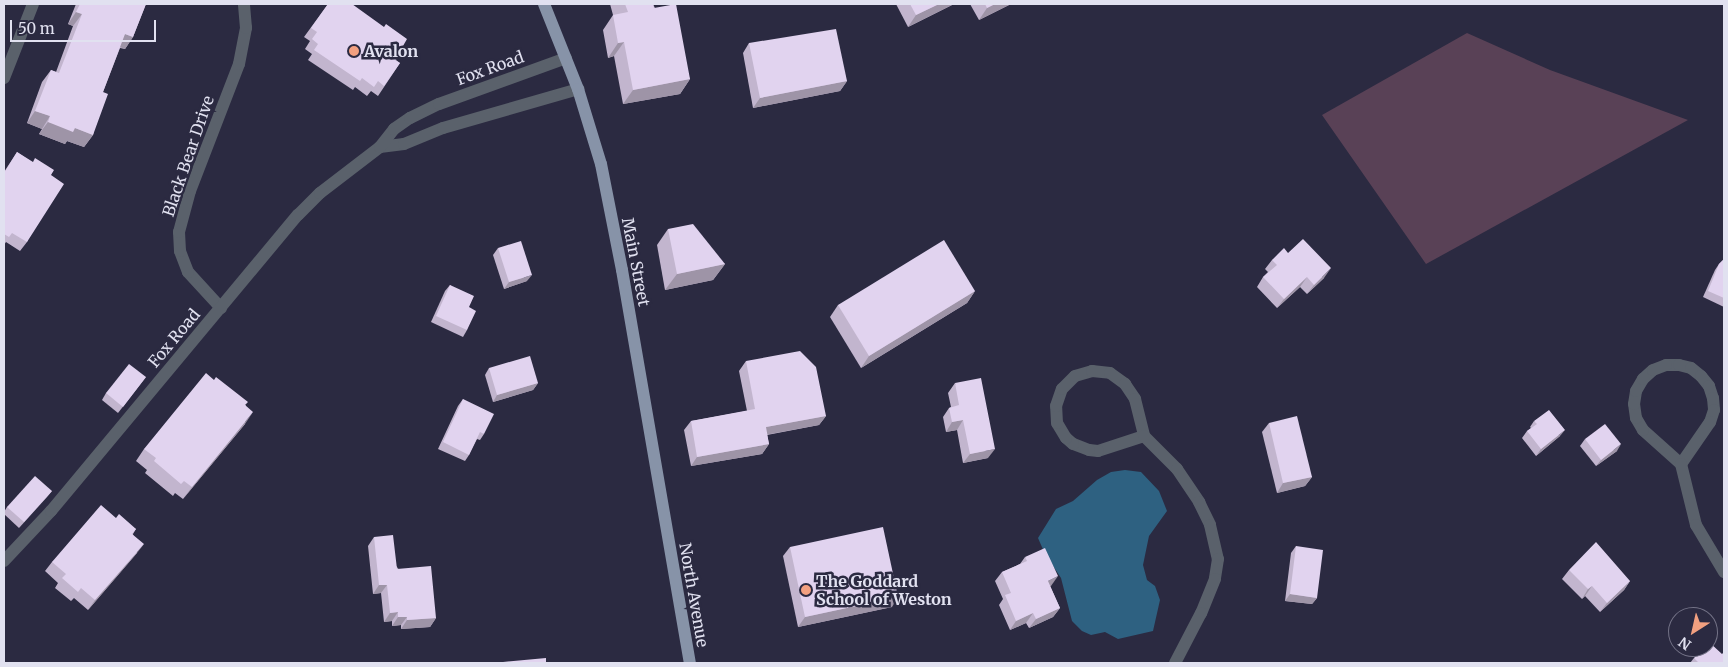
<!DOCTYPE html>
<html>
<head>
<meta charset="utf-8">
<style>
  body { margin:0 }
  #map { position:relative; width:1728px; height:667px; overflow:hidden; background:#2b2a41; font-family:Merriweather,serif }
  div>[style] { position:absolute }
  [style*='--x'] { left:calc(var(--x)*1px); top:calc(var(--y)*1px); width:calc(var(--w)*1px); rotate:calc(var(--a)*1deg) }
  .green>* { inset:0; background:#594156 }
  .water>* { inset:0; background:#2e6181 }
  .minor>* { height:12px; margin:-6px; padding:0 6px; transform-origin:6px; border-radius:6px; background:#5a616b }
  .major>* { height:12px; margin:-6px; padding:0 6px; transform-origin:6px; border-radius:6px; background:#8793a8 }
  .wall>* { inset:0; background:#c2b5ce }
  .shaded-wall>* { inset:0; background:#9e94a7 }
  .building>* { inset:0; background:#e1d3ef }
  .dots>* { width:14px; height:14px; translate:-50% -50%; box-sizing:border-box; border:2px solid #2b2a41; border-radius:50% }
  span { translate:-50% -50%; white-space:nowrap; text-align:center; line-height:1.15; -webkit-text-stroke:5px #2b2a41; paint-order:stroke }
  .poi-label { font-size:16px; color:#e1e1f0; font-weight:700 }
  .left { translate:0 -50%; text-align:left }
  .street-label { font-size:16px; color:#e1e1f0 }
  .frame { position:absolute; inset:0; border:5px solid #e1e1f0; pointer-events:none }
  .north { position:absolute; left:1668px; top:607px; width:50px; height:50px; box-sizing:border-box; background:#2b2a41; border:1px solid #747387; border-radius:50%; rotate:215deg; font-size:14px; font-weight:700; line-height:20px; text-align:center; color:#e1e1f0 }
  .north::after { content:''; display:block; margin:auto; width:18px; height:22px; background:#f2a080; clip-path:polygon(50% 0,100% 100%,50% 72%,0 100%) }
  .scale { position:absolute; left:10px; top:20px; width:146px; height:22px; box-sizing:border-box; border:2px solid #e1e1f0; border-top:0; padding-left:6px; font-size:15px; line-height:18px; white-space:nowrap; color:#e1e1f0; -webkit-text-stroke:4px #2b2a41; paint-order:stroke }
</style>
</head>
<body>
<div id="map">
  <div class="green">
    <i style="clip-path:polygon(1467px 33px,1550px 70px,1688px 120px,1426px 264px,1322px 115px)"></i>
  </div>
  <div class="water">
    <i style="clip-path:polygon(1125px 470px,1141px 472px,1159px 491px,1167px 511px,1149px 536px,1143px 565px,1147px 580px,1155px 586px,1160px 600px,1153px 631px,1118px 639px,1105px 632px,1091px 635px,1082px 631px,1072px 621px,1061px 578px,1045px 554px,1038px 538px,1056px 509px,1073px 501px,1097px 480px,1111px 472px)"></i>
  </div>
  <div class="minor">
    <i style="--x:4;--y:78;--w:79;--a:-68.6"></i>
    <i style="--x:380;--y:147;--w:24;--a:-7"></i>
    <i style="--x:404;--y:144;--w:42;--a:-22.3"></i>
    <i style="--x:443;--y:128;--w:141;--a:-16.1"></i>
    <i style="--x:221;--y:308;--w:49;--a:-132.5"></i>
    <i style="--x:188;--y:272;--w:22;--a:-111"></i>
    <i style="--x:180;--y:251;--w:19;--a:-93"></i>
    <i style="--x:179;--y:232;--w:42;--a:-75"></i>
    <i style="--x:190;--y:191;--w:136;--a:-68.9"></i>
    <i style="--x:239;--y:64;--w:37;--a:-79"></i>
    <i style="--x:246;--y:28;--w:24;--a:-95"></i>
    <i style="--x:1666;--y:365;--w:13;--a:0"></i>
    <i style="--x:1679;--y:365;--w:12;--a:14"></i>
    <i style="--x:1691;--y:368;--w:13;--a:39"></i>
    <i style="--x:1701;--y:376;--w:13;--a:51"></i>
    <i style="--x:1709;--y:386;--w:13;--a:72"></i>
    <i style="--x:1713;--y:398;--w:12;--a:85"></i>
    <i style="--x:1714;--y:410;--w:13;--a:108"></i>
    <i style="--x:1710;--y:422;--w:51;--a:124.6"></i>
    <i style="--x:1681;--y:464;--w:51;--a:-138.2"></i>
    <i style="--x:1643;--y:430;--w:14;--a:-120"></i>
    <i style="--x:1636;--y:418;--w:14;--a:-98"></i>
    <i style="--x:1634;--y:404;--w:13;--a:-81"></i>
    <i style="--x:1636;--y:391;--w:14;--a:-60"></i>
    <i style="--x:1643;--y:379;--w:13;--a:-42"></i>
    <i style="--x:1653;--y:370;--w:14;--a:-21"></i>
    <i style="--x:1144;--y:436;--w:48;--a:161.9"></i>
    <i style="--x:1098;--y:451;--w:9;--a:-174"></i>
    <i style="--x:1089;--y:450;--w:17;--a:-159"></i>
    <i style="--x:1073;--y:444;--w:9;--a:-139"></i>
    <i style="--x:1066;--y:438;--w:17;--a:-121"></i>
    <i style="--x:1057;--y:423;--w:17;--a:-93"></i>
    <i style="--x:1056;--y:406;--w:18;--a:-71"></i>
    <i style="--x:1062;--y:389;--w:18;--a:-45"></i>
    <i style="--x:1075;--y:376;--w:18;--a:-16"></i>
    <i style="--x:1092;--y:371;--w:18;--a:6"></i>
    <i style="--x:1110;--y:373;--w:19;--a:36"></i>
    <i style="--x:1125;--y:384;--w:18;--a:56"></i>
    <i style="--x:1135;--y:399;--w:38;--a:76"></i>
    <i style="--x:1144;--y:436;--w:47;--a:45"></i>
    <i style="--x:1177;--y:469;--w:40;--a:56"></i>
    <i style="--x:1199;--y:502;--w:25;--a:64"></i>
    <i style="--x:1210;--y:525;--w:35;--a:77"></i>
    <i style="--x:1218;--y:559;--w:20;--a:99"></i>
    <i style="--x:1215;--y:579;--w:37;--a:112"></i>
    <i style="--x:1201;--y:613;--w:56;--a:117.5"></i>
    <i style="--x:1681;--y:464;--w:63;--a:76.2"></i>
    <i style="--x:1696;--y:525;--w:55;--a:59.2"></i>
    <i style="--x:4;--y:561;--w:69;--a:-46.8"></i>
    <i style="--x:51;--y:511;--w:386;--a:-50.2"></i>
    <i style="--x:298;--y:215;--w:31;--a:-45"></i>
    <i style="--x:320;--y:193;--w:76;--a:-37.5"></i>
    <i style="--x:380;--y:147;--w:23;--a:-52"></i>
    <i style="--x:394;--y:129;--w:19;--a:-35"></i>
    <i style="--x:410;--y:118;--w:32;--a:-26"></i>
    <i style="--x:439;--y:104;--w:135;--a:-19.9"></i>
  </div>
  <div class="major">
    <i style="--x:544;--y:4;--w:92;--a:68.2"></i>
    <i style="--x:578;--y:89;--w:78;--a:73"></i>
    <i style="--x:601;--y:164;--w:108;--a:78.8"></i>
    <i style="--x:622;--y:270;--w:399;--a:80.2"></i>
  </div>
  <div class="wall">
    <i style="clip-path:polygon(76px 4px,146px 4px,133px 37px,125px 49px,120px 48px,103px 92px,93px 135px,84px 147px,67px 141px,65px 144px,39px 134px,42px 129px,27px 123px,42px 82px,51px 70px,56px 72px,73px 26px,68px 24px)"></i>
    <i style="clip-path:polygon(328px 4px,403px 46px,396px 60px,400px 63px,378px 96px,371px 91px,367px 96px,355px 87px,353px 90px,308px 60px,312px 54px,305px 49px,310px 41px,304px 37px)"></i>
    <i style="clip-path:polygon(610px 4px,653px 4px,690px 79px,680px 94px,623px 104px,614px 56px,608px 58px,603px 30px,613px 15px)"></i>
    <i style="clip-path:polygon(896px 4px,954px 4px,908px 27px)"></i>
    <i style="clip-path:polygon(970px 4px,1011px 4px,979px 20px)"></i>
    <i style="clip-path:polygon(749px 43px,847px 81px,840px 91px,753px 108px,743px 53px)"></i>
    <i style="clip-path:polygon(17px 152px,51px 175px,27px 242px,20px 251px,6px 242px,4px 245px,4px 172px)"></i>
    <i style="clip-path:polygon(668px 229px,725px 264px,713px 280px,665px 290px,657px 245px)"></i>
    <i style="clip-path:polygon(498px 248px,527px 281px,504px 289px,493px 255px)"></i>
    <i style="clip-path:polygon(1288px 253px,1324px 278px,1307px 294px,1300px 287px,1277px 308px,1257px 287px,1263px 277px,1268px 272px,1265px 269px,1272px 260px)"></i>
    <i style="clip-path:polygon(1724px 259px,1724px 307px,1703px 297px,1715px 270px,1719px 264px)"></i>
    <i style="clip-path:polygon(450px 285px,469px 307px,467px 330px,463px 337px,431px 322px,445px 291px)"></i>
    <i style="clip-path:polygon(975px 291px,967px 303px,861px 368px,830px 317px,838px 305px)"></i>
    <i style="clip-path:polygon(746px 361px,826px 416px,819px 425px,767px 435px,769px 444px,762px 454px,691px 466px,684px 430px,691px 421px,747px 411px,739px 371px)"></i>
    <i style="clip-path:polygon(489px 368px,538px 383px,533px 390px,493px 402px,485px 375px)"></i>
    <i style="clip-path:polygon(146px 377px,118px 413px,102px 400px,106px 393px)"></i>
    <i style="clip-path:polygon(955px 383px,988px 458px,963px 463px,957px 430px,946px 432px,943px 417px,949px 408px,951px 407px,948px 393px)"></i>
    <i style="clip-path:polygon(463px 399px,484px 434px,480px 440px,477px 439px,469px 455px,465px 461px,438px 449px,458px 406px)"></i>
    <i style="clip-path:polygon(246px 405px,245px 424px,183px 499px,175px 493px,173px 496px,145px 473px,147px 470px,136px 461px,144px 449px)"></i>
    <i style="clip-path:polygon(1534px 421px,1560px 436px,1536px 456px,1522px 438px,1527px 431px,1531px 428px,1530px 427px)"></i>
    <i style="clip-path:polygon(1269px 423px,1312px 477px,1305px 486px,1277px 493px,1262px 432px)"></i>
    <i style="clip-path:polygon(1585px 439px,1617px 451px,1596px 466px,1580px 446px)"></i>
    <i style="clip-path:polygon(52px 491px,47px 497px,19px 528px,4px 514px,4px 512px,7px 507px)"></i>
    <i style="clip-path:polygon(116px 518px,136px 529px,133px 534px,137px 553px,88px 610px,74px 598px,71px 601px,55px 588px,58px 583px,45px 571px,52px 562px)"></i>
    <i style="clip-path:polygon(374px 537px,436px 618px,430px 627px,401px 629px,401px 625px,392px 626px,392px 621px,384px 622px,381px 593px,373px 594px,368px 546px)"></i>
    <i style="clip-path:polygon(1296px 546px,1317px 598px,1312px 604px,1285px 601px,1291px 553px)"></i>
    <i style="clip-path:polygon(790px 547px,892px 607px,798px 627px,783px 556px)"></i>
    <i style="clip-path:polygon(1025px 557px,1051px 586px,1050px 586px,1060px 608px,1053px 617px,1029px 628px,1026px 623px,1010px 630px,999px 605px,1003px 599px,995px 581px,1002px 572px,1020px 564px)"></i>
    <i style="clip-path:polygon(1569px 570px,1630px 581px,1624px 590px,1600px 612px,1585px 596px,1582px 599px,1562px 579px)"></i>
    <i style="clip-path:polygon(1694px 658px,1724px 663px,1690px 663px)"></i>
  </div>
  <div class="shaded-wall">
    <i style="clip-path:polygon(939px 4px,954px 4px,908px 27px,916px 15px)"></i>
    <i style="clip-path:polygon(995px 4px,1011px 4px,979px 20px,987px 8px)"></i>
    <i style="clip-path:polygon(76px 12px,82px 14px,73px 26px,68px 24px)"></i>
    <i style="clip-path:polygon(125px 34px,133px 37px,125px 49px,117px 46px)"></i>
    <i style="clip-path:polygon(624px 42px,614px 56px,608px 58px,618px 43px)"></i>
    <i style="clip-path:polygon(690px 79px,680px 94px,623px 104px,633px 90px)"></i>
    <i style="clip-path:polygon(847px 81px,840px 91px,753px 108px,760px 98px)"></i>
    <i style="clip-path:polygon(35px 111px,50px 116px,42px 129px,27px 123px)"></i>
    <i style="clip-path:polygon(48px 122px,75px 128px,93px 135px,84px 147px,67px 141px,65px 144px,39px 134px)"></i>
    <i style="clip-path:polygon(725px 264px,713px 280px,665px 290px,677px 274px)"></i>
    <i style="clip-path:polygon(1331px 268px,1324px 278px,1307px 294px,1314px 285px)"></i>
    <i style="clip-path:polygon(532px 275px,527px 281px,504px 289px,509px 282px)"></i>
    <i style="clip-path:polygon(1307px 277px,1300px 287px,1277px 308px,1284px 299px)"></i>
    <i style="clip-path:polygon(975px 291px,967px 303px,861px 368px,869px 356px)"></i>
    <i style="clip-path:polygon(538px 383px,533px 390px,493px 402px,497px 395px)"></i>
    <i style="clip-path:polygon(253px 412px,245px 424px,183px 499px,192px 487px)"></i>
    <i style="clip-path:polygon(826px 416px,819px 425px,759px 436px,766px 427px)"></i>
    <i style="clip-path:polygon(963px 420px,957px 430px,946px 432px,952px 422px)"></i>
    <i style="clip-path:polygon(1565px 430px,1560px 436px,1536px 456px,1541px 449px)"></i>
    <i style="clip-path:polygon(769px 444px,762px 454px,691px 466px,697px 457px)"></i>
    <i style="clip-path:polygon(1621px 444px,1617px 451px,1596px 466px,1601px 460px)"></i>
    <i style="clip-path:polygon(995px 449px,988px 458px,963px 463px,970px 454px)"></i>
    <i style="clip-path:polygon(1312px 477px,1305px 486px,1277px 493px,1283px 483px)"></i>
    <i style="clip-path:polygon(144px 544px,137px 553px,88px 610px,95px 600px)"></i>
    <i style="clip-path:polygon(1058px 576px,1051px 586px,1041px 590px,1048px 581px)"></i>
    <i style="clip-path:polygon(1630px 581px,1624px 590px,1600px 612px,1607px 603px)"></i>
    <i style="clip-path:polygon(379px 585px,387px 585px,381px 593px,373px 594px)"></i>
    <i style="clip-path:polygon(1592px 586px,1585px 596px,1582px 599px,1588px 589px)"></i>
    <i style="clip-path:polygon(1290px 594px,1317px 598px,1312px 604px,1285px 601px)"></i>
    <i style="clip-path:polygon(898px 597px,892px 607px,798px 627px,805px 617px)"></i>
    <i style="clip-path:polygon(1060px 608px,1053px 617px,1029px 628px,1036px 619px)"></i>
    <i style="clip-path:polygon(398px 612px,392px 621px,384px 622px,390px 613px)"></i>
    <i style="clip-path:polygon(1033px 613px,1026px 623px,1010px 630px,1016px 621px)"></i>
    <i style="clip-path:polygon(398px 617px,407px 617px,401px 625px,392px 626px)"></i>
    <i style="clip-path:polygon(436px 618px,430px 627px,401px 629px,407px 620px)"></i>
  </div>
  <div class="building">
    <i style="clip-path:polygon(80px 4px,146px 4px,133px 37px,125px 34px,103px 92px,108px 94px,93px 135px,75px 128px,73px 132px,48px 122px,50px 116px,35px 111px,51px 70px,59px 73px,82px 14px,76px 12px)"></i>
    <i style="clip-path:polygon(328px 4px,352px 4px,384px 27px,386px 24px,407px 39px,403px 46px,404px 49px,395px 60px,400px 63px,384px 86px,378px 81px,374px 87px,362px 78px,360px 81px,314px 50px,318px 44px,312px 39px,317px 32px,311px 28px)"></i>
    <i style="clip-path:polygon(625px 4px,653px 4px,654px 8px,676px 4px,690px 79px,633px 90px,624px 42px,618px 43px,613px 15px,628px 12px)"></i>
    <i style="clip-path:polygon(910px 4px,939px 4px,916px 15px)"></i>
    <i style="clip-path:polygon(985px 4px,995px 4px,987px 8px)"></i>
    <i style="clip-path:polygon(836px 29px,847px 81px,760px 98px,749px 43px)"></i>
    <i style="clip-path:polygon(17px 152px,33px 162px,35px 158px,54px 170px,51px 175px,64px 184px,27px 242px,12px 233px,9px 237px,4px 234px,4px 173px)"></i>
    <i style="clip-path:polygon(693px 224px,725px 264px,677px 274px,668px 229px)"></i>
    <i style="clip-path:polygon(1303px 239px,1331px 268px,1314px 285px,1307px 277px,1284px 299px,1263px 277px,1277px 265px,1272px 260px,1284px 248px,1288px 253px)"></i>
    <i style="clip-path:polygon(944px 240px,975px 291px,869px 356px,838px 305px)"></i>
    <i style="clip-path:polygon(521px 241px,532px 275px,509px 282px,498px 248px)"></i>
    <i style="clip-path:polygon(1724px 259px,1724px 298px,1708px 291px,1719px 264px)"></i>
    <i style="clip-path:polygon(450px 285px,474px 296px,469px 307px,476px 311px,467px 330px,436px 316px)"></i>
    <i style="clip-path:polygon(800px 351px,816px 367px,826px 416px,766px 427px,769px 444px,697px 457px,691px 421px,755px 409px,746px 361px)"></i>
    <i style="clip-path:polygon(530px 356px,538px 383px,497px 395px,489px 368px)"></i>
    <i style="clip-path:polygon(129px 364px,146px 377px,123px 407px,106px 393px)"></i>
    <i style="clip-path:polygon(206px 373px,214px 380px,216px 377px,248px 402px,245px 405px,253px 412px,192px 487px,184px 481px,181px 484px,154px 461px,156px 458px,144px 449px)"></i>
    <i style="clip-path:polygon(981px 378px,995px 449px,970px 454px,963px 420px,952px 422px,949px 408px,959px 405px,955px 383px)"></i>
    <i style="clip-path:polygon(463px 399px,494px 414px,484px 434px,480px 432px,469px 455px,443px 442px)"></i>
    <i style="clip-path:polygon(1549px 410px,1565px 430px,1541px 449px,1527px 431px,1537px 424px,1534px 421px)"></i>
    <i style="clip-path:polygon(1297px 416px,1312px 477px,1283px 483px,1269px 423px)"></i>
    <i style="clip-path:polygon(1605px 424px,1621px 444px,1601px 460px,1585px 439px)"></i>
    <i style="clip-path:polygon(35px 476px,52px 491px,24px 522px,7px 507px)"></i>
    <i style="clip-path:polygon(101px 505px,116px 518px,119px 514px,136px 529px,132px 534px,144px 544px,95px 600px,81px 588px,78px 592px,62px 578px,66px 574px,52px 562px)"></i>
    <i style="clip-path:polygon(883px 527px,898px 597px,805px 617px,790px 547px)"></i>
    <i style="clip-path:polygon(393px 535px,397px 569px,431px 566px,436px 618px,407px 620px,407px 617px,398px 617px,398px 612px,390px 613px,387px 585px,379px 585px,374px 537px)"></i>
    <i style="clip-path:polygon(1596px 542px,1630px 581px,1607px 603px,1592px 586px,1588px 589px,1569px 570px)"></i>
    <i style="clip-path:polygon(1296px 546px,1323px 550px,1317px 598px,1290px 594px)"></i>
    <i style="clip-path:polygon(1045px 548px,1058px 576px,1048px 581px,1060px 608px,1036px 619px,1033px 613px,1016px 621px,1005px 595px,1011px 593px,1002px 572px,1027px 561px,1025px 557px)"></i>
    <i style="clip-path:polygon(1709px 642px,1722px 654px,1724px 652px,1724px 663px,1699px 663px,1694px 658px,1704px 647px,1708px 647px,1708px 643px)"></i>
    <i style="clip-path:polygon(546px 658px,546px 663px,503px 663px,503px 662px)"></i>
  </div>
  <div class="dots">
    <i style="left:354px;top:51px;background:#f2a080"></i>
    <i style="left:806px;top:590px;background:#f2a080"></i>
  </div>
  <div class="poi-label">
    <span class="left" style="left:364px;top:51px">Avalon</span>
    <span class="left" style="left:816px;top:590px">The Goddard<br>School of Weston</span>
  </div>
  <div class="street-label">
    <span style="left:490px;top:68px;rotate:-20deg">Fox Road</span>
    <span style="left:188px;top:156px;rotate:-71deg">Black Bear Drive</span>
    <span style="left:636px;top:262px;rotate:79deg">Main Street</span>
    <span style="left:174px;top:338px;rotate:-50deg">Fox Road</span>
    <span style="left:694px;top:595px;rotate:80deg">North Avenue</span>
  </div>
  <div class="frame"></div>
  <div class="north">N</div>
  <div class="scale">50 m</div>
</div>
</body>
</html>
